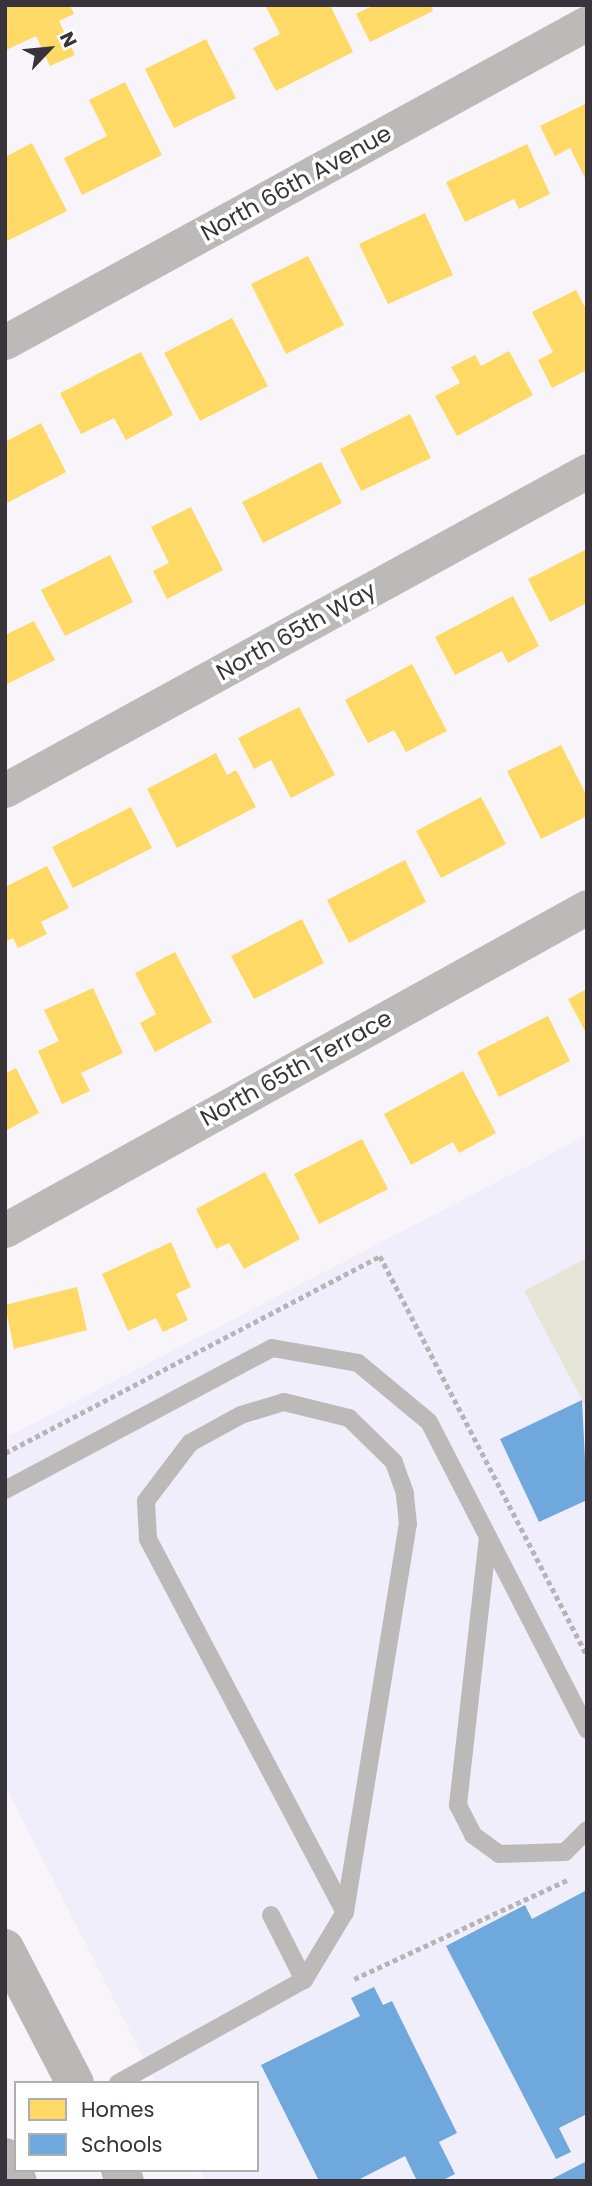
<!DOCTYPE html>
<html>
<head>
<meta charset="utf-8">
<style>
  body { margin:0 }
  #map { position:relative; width:592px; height:2186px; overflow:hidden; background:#f8f5fa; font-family:Poppins,sans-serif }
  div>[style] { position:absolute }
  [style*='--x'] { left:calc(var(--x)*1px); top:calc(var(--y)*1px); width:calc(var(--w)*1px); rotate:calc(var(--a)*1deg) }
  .education>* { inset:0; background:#f1eefc }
  .green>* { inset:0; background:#e4e4d7 }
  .homes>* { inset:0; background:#ffd966 }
  .schools>* { inset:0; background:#6fa8dc }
  .path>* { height:4.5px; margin-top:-2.25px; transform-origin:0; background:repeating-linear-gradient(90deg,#b6b4b4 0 5px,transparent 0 8.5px) }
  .lane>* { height:18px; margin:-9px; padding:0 9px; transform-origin:9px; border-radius:9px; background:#bcbab9 }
  .street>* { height:35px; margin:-17.5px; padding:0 17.5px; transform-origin:17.5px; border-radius:17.5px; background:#bcbab9 }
  .highway>* { height:38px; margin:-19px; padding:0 19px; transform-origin:19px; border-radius:19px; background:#b9b8b7 }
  span { translate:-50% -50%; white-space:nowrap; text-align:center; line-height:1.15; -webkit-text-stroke:7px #fff; paint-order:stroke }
  .street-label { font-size:23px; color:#39343c }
  .frame { position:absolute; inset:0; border:7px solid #39343c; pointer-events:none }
  .legend { position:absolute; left:14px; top:2081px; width:245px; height:91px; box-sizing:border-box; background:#fff; border:2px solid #b0aeb1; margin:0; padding:9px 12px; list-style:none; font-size:21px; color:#39343c }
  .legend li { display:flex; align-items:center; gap:14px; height:35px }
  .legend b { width:35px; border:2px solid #b0aeb1 }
  .north { position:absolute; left:14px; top:14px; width:70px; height:70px; -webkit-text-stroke:5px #fff; paint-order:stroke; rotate:64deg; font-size:19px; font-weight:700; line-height:28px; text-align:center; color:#39343c }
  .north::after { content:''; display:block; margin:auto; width:24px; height:32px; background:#39343c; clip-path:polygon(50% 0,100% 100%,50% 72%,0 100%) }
</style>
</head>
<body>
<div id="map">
  <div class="education">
    <i style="clip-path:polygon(587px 1135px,587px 2181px,206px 2181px,200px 2170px,257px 2170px,257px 2083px,156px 2083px,5px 1785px,5px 1438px)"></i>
  </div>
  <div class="green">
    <i style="clip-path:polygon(587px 1258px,587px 1409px,524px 1291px)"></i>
  </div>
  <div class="homes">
    <i style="clip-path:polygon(5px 5px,70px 5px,74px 14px,59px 21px,75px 55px,50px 66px,36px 36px,6px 50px)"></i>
    <i style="clip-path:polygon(265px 5px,330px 5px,353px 52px,276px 91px,253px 48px,280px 34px)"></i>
    <i style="clip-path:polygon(374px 5px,431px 5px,433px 11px,370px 42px,356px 14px)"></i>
    <i style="clip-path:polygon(206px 39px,236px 98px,174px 128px,145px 69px)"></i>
    <i style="clip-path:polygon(125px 82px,162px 155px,82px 195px,64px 158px,107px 136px,89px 100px)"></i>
    <i style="clip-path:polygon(587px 103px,587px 182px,570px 148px,555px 156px,540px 126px)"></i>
    <i style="clip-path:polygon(32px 143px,67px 211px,5px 242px,5px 157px)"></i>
    <i style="clip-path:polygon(527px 144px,550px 194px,519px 209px,514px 199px,465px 222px,446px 182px)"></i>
    <i style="clip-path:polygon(425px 213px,453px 275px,388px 304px,359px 244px)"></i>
    <i style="clip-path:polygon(308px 256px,344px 325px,286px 354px,251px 284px)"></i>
    <i style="clip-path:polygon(576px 290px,587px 311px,587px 370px,552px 388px,538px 360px,553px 352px,532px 312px)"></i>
    <i style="clip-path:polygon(232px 318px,268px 386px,200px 421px,164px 353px)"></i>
    <i style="clip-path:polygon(509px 351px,533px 395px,457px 436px,435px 396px,460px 383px,451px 367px,475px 355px,481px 366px)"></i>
    <i style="clip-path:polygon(141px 352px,173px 415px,126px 440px,114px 418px,81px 434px,60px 393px)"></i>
    <i style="clip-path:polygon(410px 414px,431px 458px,361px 491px,340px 449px)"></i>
    <i style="clip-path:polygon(41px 423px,66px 472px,5px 504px,5px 442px)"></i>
    <i style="clip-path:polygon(321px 462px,342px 503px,263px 543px,242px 502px)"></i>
    <i style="clip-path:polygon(191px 507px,223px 570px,167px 599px,153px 571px,169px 563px,151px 527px)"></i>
    <i style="clip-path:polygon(587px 549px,587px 603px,550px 622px,528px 579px)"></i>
    <i style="clip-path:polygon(110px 555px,133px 602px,65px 636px,41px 590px)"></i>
    <i style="clip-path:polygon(513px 596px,539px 646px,508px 663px,502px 651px,455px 675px,435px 637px)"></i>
    <i style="clip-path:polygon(34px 621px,55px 660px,5px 685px,5px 635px)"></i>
    <i style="clip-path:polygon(412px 664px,447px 731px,406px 752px,394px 730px,368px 743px,345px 700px)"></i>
    <i style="clip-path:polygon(299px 707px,335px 775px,291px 798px,271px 760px,254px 769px,238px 738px)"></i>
    <i style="clip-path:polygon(561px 745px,587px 796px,587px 816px,541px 839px,507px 771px)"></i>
    <i style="clip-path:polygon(216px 753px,227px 775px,236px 770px,256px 807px,177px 848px,147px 789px)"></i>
    <i style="clip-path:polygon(481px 797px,506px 844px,441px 878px,416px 831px)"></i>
    <i style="clip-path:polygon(131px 807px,152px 848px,73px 888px,52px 847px)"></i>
    <i style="clip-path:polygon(405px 860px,426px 902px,349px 943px,327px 900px)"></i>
    <i style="clip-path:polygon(47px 866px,69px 908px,41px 922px,47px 934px,18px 948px,13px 938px,5px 942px,5px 887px)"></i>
    <i style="clip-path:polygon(302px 919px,324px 963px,254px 999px,231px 956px)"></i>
    <i style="clip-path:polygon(175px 952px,212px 1022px,155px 1052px,140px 1023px,156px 1014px,135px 973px)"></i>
    <i style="clip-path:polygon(93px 988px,123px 1053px,81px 1073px,90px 1091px,62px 1104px,38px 1051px,59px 1041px,44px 1010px)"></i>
    <i style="clip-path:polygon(587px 989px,587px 1029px,585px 1031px,568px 999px)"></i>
    <i style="clip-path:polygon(548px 1016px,570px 1061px,499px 1097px,477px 1052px)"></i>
    <i style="clip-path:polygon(16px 1068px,39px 1113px,5px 1131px,5px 1074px)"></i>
    <i style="clip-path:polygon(463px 1071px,496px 1133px,459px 1153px,453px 1142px,411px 1165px,384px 1114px)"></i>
    <i style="clip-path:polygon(362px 1139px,388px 1189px,319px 1224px,294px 1174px)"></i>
    <i style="clip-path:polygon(265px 1172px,300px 1239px,244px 1269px,229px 1243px,216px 1249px,196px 1209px)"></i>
    <i style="clip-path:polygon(171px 1242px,191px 1287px,176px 1294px,188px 1320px,163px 1332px,156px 1318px,128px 1331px,102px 1274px)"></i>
    <i style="clip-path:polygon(77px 1287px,87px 1330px,14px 1349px,5px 1305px)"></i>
  </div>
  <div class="schools">
    <i style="clip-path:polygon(582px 1400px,587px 1500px,539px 1522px,500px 1439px)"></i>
    <i style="clip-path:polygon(587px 1890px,587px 2114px,559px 2128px,571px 2152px,556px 2159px,446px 1946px,525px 1905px,532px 1919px)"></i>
    <i style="clip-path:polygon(374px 1987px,383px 2005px,392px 2001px,457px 2133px,439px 2142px,455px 2174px,441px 2181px,417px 2181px,405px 2156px,356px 2181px,319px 2181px,261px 2065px,360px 2016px,351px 1998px)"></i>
    <i style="clip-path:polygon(587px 2161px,587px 2181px,548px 2181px)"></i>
  </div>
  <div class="path">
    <i style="--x:5;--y:1453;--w:424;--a:-27.7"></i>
    <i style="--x:380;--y:1256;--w:449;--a:62.6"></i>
    <i style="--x:354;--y:1979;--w:237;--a:-24.9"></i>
  </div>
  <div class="lane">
    <i style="--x:5;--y:1490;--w:302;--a:-28"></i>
    <i style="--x:272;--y:1348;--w:87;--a:9.9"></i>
    <i style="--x:358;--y:1363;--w:92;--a:39.7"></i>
    <i style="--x:429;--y:1422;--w:346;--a:62.8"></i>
    <i style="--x:488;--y:1537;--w:270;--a:96.4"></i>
    <i style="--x:458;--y:1805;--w:34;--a:63"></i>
    <i style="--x:473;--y:1835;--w:32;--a:36"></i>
    <i style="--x:499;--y:1854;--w:66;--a:-1.7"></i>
    <i style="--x:565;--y:1852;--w:31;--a:-45"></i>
    <i style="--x:271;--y:1915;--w:73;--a:63.1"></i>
    <i style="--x:118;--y:2083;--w:213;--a:-29"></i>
    <i style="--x:304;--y:1980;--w:79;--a:-58.9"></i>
    <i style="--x:345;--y:1912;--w:393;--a:-80.8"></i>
    <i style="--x:408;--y:1524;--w:31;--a:-96"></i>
    <i style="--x:405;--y:1493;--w:33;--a:-110"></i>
    <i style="--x:394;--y:1462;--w:63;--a:-135.6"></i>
    <i style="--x:349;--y:1418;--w:67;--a:-166.2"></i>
    <i style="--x:284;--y:1402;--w:45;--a:163.2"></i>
    <i style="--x:241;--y:1415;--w:58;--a:151.2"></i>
    <i style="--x:190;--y:1443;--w:73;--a:127.2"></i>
    <i style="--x:146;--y:1501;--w:38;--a:87"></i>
    <i style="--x:148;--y:1539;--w:422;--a:62.2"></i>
  </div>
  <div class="street">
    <i style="--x:5;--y:342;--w:664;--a:-28.73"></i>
    <i style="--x:5;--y:790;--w:664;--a:-28.73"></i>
    <i style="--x:5;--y:1230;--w:666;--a:-29.03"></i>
  </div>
  <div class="highway">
    <i style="--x:5;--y:1948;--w:152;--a:62.6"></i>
    <i style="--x:5;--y:2157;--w:27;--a:62"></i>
    <i style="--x:120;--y:2170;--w:12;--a:66"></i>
  </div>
  <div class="street-label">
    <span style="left:296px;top:183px;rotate:-29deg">North 66th Avenue</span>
    <span style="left:296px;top:631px;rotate:-29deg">North 65th Way</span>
    <span style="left:296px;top:1068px;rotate:-29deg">North 65th Terrace</span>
  </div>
  <div class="frame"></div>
  <ul class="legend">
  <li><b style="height:19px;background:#ffd966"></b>Homes</li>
  <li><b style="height:19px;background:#6fa8dc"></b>Schools</li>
  </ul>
  <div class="north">N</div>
</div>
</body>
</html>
